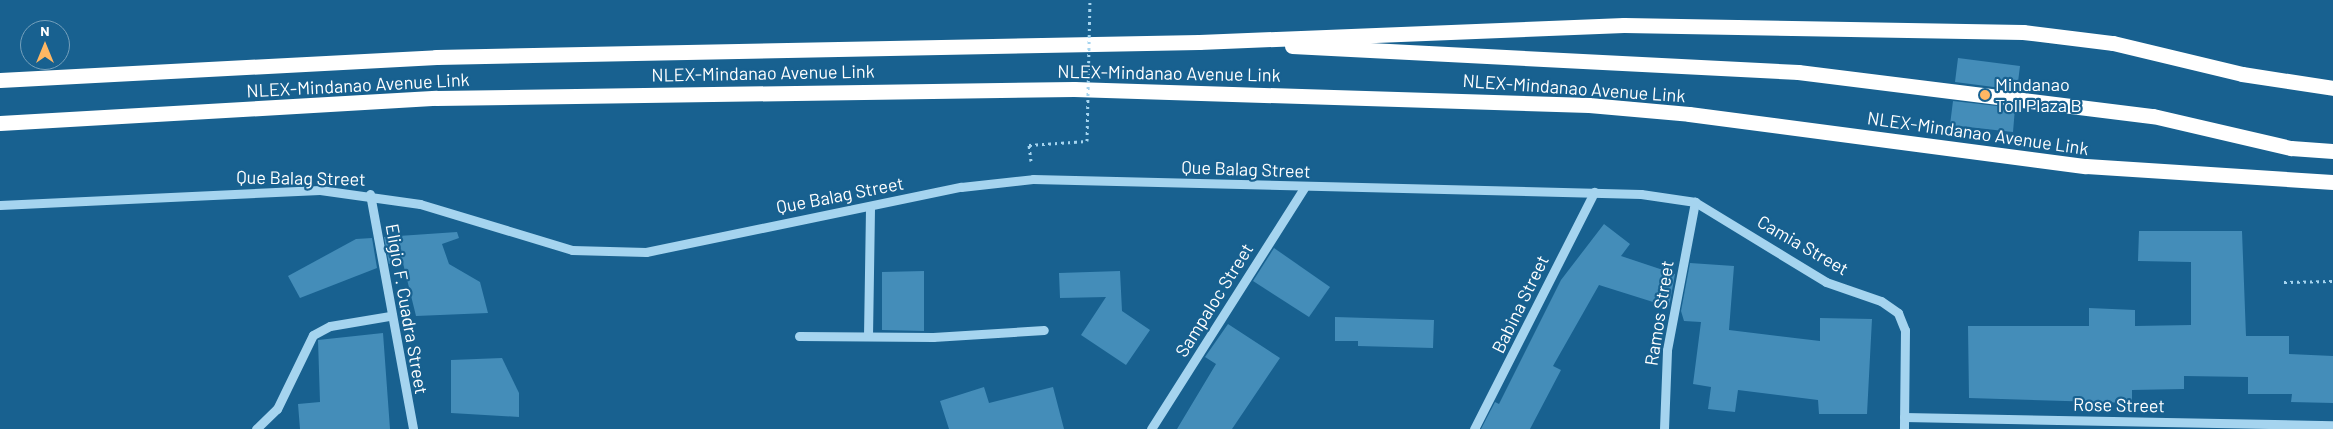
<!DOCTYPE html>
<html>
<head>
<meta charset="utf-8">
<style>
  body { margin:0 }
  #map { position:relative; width:2333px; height:429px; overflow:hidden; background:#186190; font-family:Barlow,sans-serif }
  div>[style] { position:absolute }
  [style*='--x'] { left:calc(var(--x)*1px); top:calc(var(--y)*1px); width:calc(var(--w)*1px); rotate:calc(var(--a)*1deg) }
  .building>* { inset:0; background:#448db9 }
  .path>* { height:3px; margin-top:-1.5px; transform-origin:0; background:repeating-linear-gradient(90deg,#a5d4ef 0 2.5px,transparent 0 6.5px) }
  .minor>* { height:9px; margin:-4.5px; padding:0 4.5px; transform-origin:4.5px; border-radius:4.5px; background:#a5d4ef }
  .highway>* { height:15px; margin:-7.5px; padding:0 7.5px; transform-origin:7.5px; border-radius:7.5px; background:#fff }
  .path-bridge>* { height:3px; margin-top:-1.5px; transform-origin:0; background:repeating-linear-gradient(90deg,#a5d4ef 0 2.5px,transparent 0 6.5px) }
  .dots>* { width:14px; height:14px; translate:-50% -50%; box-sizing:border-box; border:2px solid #186190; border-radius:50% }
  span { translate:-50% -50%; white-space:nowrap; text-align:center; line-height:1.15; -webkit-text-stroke:4.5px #186190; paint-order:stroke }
  .street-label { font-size:18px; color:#fff }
  .poi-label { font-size:18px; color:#fff }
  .left { translate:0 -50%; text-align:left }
  .north { position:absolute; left:20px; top:20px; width:50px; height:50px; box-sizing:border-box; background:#186190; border:1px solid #74a0bc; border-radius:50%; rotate:0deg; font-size:14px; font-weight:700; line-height:20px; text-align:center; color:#fff }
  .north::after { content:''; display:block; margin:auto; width:18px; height:22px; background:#ffb763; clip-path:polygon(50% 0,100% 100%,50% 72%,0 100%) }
</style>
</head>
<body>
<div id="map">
  <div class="building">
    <i style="clip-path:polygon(1958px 58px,2020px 66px,2017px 90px,1955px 82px)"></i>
    <i style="clip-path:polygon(1953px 101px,2015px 108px,2013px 132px,1950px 125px)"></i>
    <i style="clip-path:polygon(1604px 224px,1630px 244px,1621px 256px,1675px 274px,1669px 307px,1599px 285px,1553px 366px,1561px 370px,1530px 429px,1481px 429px,1495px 402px,1499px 404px,1561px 280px)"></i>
    <i style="clip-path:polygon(2139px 231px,2242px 231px,2246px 336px,2289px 336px,2289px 354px,2333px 356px,2333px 403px,2291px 402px,2292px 394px,2248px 394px,2248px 377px,2184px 376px,2184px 389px,2132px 390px,2132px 403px,1969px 398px,1968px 326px,2089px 326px,2089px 308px,2135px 310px,2135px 326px,2191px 325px,2191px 262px,2138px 261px)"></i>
    <i style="clip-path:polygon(457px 232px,459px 238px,442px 244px,449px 264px,480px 282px,488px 313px,416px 316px,402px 259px,389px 264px,384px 237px)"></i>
    <i style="clip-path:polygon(372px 238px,377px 268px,300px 298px,288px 276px,356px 239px)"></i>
    <i style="clip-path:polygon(1274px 248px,1330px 287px,1309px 317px,1253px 281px)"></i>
    <i style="clip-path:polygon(1690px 263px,1734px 266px,1729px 330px,1820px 341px,1820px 318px,1872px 319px,1867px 414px,1819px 414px,1818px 400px,1738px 390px,1735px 412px,1708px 409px,1711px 387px,1693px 384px,1701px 322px,1684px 321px,1681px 311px)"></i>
    <i style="clip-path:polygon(924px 271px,924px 331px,882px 330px,882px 272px)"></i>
    <i style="clip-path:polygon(1120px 271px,1122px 311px,1150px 330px,1126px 365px,1081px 335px,1106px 297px,1060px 298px,1059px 273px)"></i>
    <i style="clip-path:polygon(1335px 317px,1434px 320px,1433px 348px,1358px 346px,1358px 341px,1335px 341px)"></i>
    <i style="clip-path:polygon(1228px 324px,1280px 358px,1232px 429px,1177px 429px,1216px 364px,1205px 357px)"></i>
    <i style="clip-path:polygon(383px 333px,390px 429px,300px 429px,298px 404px,320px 402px,318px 340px)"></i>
    <i style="clip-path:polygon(502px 358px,519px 393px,519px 417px,451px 413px,451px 360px)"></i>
    <i style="clip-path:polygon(984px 387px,989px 403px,1053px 387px,1064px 429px,949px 429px,940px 401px)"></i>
  </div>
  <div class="path">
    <i style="--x:1031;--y:161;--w:16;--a:-97"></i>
    <i style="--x:1029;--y:145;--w:58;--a:-3.9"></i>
    <i style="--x:2284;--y:282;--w:49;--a:-1.2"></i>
  </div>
  <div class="minor">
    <i style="--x:370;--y:194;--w:239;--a:79.6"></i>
    <i style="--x:0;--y:205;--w:320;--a:-2.7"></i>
    <i style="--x:320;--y:190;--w:101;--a:8"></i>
    <i style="--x:420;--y:204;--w:159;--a:16.8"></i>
    <i style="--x:572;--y:250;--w:74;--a:1.5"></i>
    <i style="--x:646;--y:252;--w:322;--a:-11.7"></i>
    <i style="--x:961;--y:187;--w:72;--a:-6.3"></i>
    <i style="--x:1033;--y:179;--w:608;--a:1.41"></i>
    <i style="--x:1641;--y:194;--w:55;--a:8.4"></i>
    <i style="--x:1695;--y:202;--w:153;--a:31.4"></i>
    <i style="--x:1826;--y:282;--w:58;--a:19.1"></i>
    <i style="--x:1881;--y:301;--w:21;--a:35"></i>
    <i style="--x:1898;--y:313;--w:18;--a:68"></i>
    <i style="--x:1905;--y:330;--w:99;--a:90.6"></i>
    <i style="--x:799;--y:336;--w:134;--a:0.4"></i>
    <i style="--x:933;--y:337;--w:111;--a:-3.6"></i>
    <i style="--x:868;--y:336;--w:130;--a:-89.1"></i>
    <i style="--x:1904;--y:417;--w:429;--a:1.1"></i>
    <i style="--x:256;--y:429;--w:29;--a:-44"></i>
    <i style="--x:277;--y:409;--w:82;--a:-64.1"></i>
    <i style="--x:313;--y:335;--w:19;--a:-28"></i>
    <i style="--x:330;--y:326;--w:61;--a:-9.5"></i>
    <i style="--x:1151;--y:429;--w:285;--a:-57.6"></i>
    <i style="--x:1474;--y:429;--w:266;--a:-63.1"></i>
    <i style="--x:1664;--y:429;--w:79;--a:-87.8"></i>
    <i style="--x:1667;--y:350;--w:151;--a:-79.3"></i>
  </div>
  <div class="highway">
    <i style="--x:1292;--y:46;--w:507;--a:2.94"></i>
    <i style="--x:1798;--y:72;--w:358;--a:7.1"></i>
    <i style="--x:2153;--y:116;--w:142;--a:13.1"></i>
    <i style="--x:2291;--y:148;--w:42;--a:4.1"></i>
    <i style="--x:0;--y:80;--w:437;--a:-3"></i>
    <i style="--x:436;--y:57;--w:763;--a:-1.13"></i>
    <i style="--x:1199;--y:42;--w:425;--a:-2.3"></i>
    <i style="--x:1624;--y:25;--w:399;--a:1"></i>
    <i style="--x:2023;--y:32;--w:91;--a:7"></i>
    <i style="--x:2113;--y:43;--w:133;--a:13.5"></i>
    <i style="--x:2242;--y:74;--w:92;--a:8.7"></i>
    <i style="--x:0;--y:123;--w:437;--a:-3.3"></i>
    <i style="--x:436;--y:98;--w:638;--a:-0.81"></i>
    <i style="--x:1074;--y:89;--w:515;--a:1.78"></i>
    <i style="--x:1589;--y:105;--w:100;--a:5.1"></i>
    <i style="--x:1689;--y:114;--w:400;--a:7.5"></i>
    <i style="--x:2086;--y:166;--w:248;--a:3.7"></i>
  </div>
  <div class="path-bridge">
    <i style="--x:1087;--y:141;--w:141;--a:-88.8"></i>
  </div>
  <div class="dots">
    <i style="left:1985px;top:95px;background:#ffb763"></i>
  </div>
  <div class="street-label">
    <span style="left:763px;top:73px;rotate:-1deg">NLEX-Mindanao Avenue Link</span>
    <span style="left:1169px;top:73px;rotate:1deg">NLEX-Mindanao Avenue Link</span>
    <span style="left:358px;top:85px;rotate:-3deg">NLEX-Mindanao Avenue Link</span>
    <span style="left:1574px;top:88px;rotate:4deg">NLEX-Mindanao Avenue Link</span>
    <span style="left:1978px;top:133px;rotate:8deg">NLEX-Mindanao Avenue Link</span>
    <span style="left:1246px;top:169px;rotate:2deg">Que Balag Street</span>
    <span style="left:301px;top:178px;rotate:1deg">Que Balag Street</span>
    <span style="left:840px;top:195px;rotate:-11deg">Que Balag Street</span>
    <span style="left:1803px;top:245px;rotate:30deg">Camia Street</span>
    <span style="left:1214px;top:300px;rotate:-58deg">Sampaloc Street</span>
    <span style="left:1520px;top:304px;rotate:-64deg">Babina Street</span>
    <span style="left:407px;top:309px;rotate:80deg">Eligio F. Cuadra Street</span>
    <span style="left:1659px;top:313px;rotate:-81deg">Ramos Street</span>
    <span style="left:2119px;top:405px;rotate:1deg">Rose Street</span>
  </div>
  <div class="poi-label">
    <span class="left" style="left:1995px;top:95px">Mindanao<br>Toll Plaza B</span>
  </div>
  <div class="north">N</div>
</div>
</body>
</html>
